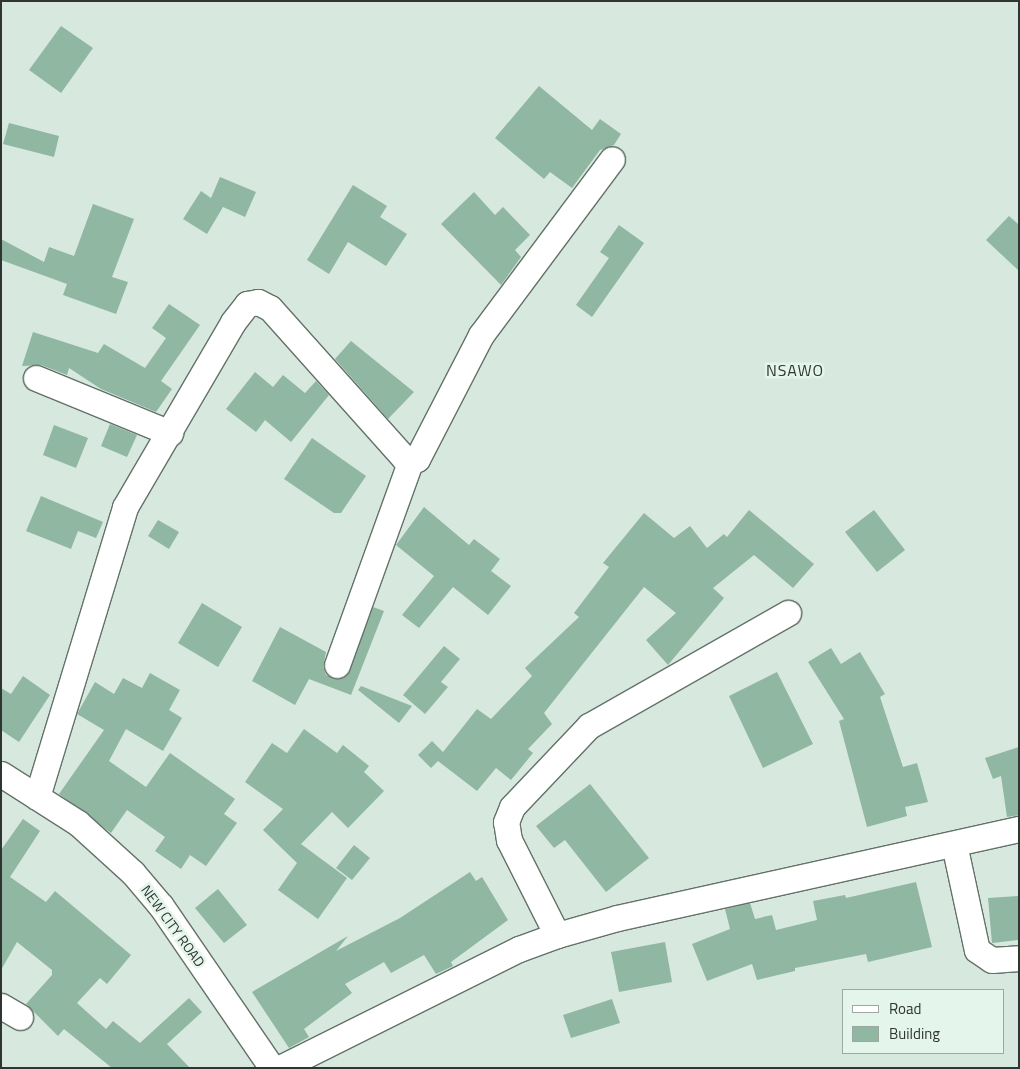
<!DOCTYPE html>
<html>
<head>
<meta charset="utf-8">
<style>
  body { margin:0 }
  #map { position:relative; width:1020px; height:1069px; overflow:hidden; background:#d7e8de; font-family:"Titillium Web",sans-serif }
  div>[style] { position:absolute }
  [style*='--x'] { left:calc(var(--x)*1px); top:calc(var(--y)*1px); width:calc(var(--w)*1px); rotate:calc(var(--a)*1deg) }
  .building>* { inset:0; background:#8fb7a1 }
  .roads { filter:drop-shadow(1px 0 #637269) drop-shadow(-1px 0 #637269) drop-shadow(0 1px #637269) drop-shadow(0 -1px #637269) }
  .minor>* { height:25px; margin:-12.5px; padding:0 12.5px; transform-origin:12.5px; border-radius:12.5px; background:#fff }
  span { translate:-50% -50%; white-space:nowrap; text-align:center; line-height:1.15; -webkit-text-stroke:5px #e4f5eb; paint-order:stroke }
  .street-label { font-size:14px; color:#2f3531 }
  .quarter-label { font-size:16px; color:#2f3531; letter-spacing:1px }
  .frame { position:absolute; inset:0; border:2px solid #2f3531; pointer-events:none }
  .legend { position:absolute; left:842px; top:989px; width:162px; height:65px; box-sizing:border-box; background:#e4f5eb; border:1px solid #9ca8a1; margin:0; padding:6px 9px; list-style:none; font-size:15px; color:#2f3531 }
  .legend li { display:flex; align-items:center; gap:10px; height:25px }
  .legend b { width:25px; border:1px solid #9ca8a1 }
</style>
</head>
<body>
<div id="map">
  <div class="building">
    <i style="clip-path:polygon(61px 26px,93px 48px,61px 93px,29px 70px)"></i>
    <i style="clip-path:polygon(539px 86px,592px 130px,600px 119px,621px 134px,614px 145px,600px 150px,572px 188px,550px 172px,544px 179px,495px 138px)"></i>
    <i style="clip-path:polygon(9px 123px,59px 136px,54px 157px,3px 144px)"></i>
    <i style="clip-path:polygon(220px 177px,256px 192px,245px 217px,223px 207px,207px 234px,183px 219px,201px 191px,211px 198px)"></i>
    <i style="clip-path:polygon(353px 185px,387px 206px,380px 217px,407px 234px,386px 266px,348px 242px,329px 274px,307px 260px)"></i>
    <i style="clip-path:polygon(474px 192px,495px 215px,503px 207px,530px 235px,515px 250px,521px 257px,501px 285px,441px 224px)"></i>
    <i style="clip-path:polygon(93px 204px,134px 219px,112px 277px,128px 282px,116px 314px,63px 295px,67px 284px,1px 260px,1px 239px,44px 262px,49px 247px,74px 256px)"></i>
    <i style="clip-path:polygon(1009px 216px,1019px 225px,1019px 271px,986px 240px)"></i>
    <i style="clip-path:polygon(619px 225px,644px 243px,592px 317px,576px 305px,609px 258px,600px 252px)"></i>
    <i style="clip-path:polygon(169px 304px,200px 325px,161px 381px,172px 389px,156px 412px,101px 389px,69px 368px,67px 375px,41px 365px,22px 366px,33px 332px,98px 353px,104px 344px,145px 368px,166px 338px,152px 328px)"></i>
    <i style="clip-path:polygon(351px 341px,414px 392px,388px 419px,335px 359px)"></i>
    <i style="clip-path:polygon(255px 372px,273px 387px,283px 375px,305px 393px,316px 381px,329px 395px,291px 442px,265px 420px,256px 432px,226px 409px)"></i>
    <i style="clip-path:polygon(110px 424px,137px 435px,127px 457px,101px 446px)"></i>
    <i style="clip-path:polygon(54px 425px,88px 438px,76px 468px,43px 455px)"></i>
    <i style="clip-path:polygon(312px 438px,366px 476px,341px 513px,334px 513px,284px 479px)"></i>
    <i style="clip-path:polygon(41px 496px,103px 522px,96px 538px,78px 531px,71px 549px,26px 531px)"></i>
    <i style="clip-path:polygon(424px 507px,469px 545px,474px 539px,500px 559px,491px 571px,511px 586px,488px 615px,453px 587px,419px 628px,402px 615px,434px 576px,396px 545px)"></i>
    <i style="clip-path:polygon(749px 510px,814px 564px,793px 588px,754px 555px,713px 588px,724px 598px,668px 665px,646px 640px,676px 613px,644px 587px,544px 713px,552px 724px,528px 749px,533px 753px,511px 780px,496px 768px,477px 791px,438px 761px,431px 768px,418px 755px,432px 741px,443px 752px,477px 709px,491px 719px,532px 676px,525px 668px,579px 617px,574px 613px,609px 567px,603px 563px,644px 513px,674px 538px,690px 526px,707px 548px,724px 534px,727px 537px)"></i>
    <i style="clip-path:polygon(874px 510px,905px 550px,877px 572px,845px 532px)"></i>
    <i style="clip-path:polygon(158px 520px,179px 532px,169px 549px,148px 536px)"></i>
    <i style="clip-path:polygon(202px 603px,242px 627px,218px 667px,178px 643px)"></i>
    <i style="clip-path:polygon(373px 607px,384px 611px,351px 695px,309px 679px,295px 705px,252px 681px,280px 627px,326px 652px,323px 667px,326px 675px,339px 679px,346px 676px)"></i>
    <i style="clip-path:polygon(444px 646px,460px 659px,441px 682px,448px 687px,425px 714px,403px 695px)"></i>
    <i style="clip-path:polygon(831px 648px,841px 664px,860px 652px,885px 694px,880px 697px,903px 767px,917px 763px,928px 802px,905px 807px,907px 816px,867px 827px,839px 721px,844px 719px,808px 662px)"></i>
    <i style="clip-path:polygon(777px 672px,813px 744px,763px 768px,729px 696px)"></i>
    <i style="clip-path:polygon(150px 673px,180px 690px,169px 710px,182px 718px,163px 751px,126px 729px,109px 761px,146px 787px,170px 753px,235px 799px,224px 814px,237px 823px,206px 866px,190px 855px,181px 869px,155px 851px,165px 837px,127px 810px,111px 833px,59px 794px,104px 730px,77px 714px,95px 682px,114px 694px,123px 678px,142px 688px)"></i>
    <i style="clip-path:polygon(23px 676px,50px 695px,19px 742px,1px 730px,1px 688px,11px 694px)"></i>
    <i style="clip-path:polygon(361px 686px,412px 706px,399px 723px,358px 690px)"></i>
    <i style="clip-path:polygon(304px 729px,337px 753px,343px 745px,369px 766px,364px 772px,384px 791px,348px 828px,332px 812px,301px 844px,347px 878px,318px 919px,278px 890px,297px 863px,263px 830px,283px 809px,245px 782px,272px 743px,287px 753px)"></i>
    <i style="clip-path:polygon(1019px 747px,1019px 815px,1007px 817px,1001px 776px,993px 779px,985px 758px)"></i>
    <i style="clip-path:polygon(590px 784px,649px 858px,606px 892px,565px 840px,554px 848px,536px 826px)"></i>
    <i style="clip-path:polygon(23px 819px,40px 831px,10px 877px,46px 902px,55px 891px,131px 955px,107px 984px,100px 978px,77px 1003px,106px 1029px,113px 1021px,140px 1043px,189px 998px,202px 1012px,167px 1044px,190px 1068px,112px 1068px,64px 1029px,58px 1036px,26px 1004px,52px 975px,52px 970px,17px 942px,1px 970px,1px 850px)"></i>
    <i style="clip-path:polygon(354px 845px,370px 858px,352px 880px,336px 868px)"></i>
    <i style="clip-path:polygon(470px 872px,476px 881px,482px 877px,508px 920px,451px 962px,453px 966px,436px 974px,424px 955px,391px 973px,384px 962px,345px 984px,352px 993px,304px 1029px,309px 1037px,289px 1048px,252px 992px,348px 936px,336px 951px,400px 918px)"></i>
    <i style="clip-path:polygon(916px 882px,932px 947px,868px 962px,866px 954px,795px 968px,795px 971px,757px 980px,752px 964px,707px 981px,692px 944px,730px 929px,725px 909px,750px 903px,755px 919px,772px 915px,776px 930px,817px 920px,813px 901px,845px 895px,846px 898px)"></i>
    <i style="clip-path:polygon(218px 889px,247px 925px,224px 943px,195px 908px)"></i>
    <i style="clip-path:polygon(1019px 896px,1019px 940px,992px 943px,988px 898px)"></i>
    <i style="clip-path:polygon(665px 942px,672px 982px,619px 992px,611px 952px)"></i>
    <i style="clip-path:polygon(612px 999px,620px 1023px,571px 1038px,563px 1015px)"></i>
  </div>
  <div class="roads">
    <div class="minor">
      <i style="--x:36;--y:378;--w:145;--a:22.3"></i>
      <i style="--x:337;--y:665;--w:218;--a:-70.2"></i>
      <i style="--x:1;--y:774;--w:91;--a:32.5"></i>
      <i style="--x:78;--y:823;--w:74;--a:42.3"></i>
      <i style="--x:133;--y:873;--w:43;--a:49.7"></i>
      <i style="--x:161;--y:906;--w:196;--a:55.6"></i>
      <i style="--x:37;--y:797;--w:303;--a:-73.1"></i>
      <i style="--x:125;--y:507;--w:214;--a:-59.7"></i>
      <i style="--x:233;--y:322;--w:23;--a:-52"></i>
      <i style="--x:247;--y:304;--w:11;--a:-10"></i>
      <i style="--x:258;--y:302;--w:13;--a:27"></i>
      <i style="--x:270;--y:308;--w:201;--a:48.2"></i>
      <i style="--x:404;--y:458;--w:13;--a:4"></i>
      <i style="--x:417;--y:459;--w:140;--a:-62.7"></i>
      <i style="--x:481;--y:335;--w:219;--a:-53.3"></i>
      <i style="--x:954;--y:844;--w:108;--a:77.8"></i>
      <i style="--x:977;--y:950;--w:18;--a:34"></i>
      <i style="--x:992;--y:960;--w:27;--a:-4"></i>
      <i style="--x:557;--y:935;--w:106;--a:-116.8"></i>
      <i style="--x:509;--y:840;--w:18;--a:-99"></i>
      <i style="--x:506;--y:822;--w:16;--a:-68"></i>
      <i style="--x:512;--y:807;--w:112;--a:-46.5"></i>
      <i style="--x:589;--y:726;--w:229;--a:-29.6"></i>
      <i style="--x:1;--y:1006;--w:22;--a:30"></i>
      <i style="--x:280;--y:1068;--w:267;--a:-26.5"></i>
      <i style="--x:519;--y:949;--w:40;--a:-20.2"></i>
      <i style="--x:557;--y:935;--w:62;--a:-15.8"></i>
      <i style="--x:617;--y:918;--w:412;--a:-12.5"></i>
    </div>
  </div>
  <div class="street-label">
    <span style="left:173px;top:926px;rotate:54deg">NEW CITY ROAD</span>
  </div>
  <div class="quarter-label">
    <span style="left:795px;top:370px">NSAWO</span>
  </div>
  <div class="frame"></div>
  <ul class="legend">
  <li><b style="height:6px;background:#fff"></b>Road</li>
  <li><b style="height:14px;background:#8fb7a1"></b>Building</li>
  </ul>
</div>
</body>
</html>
